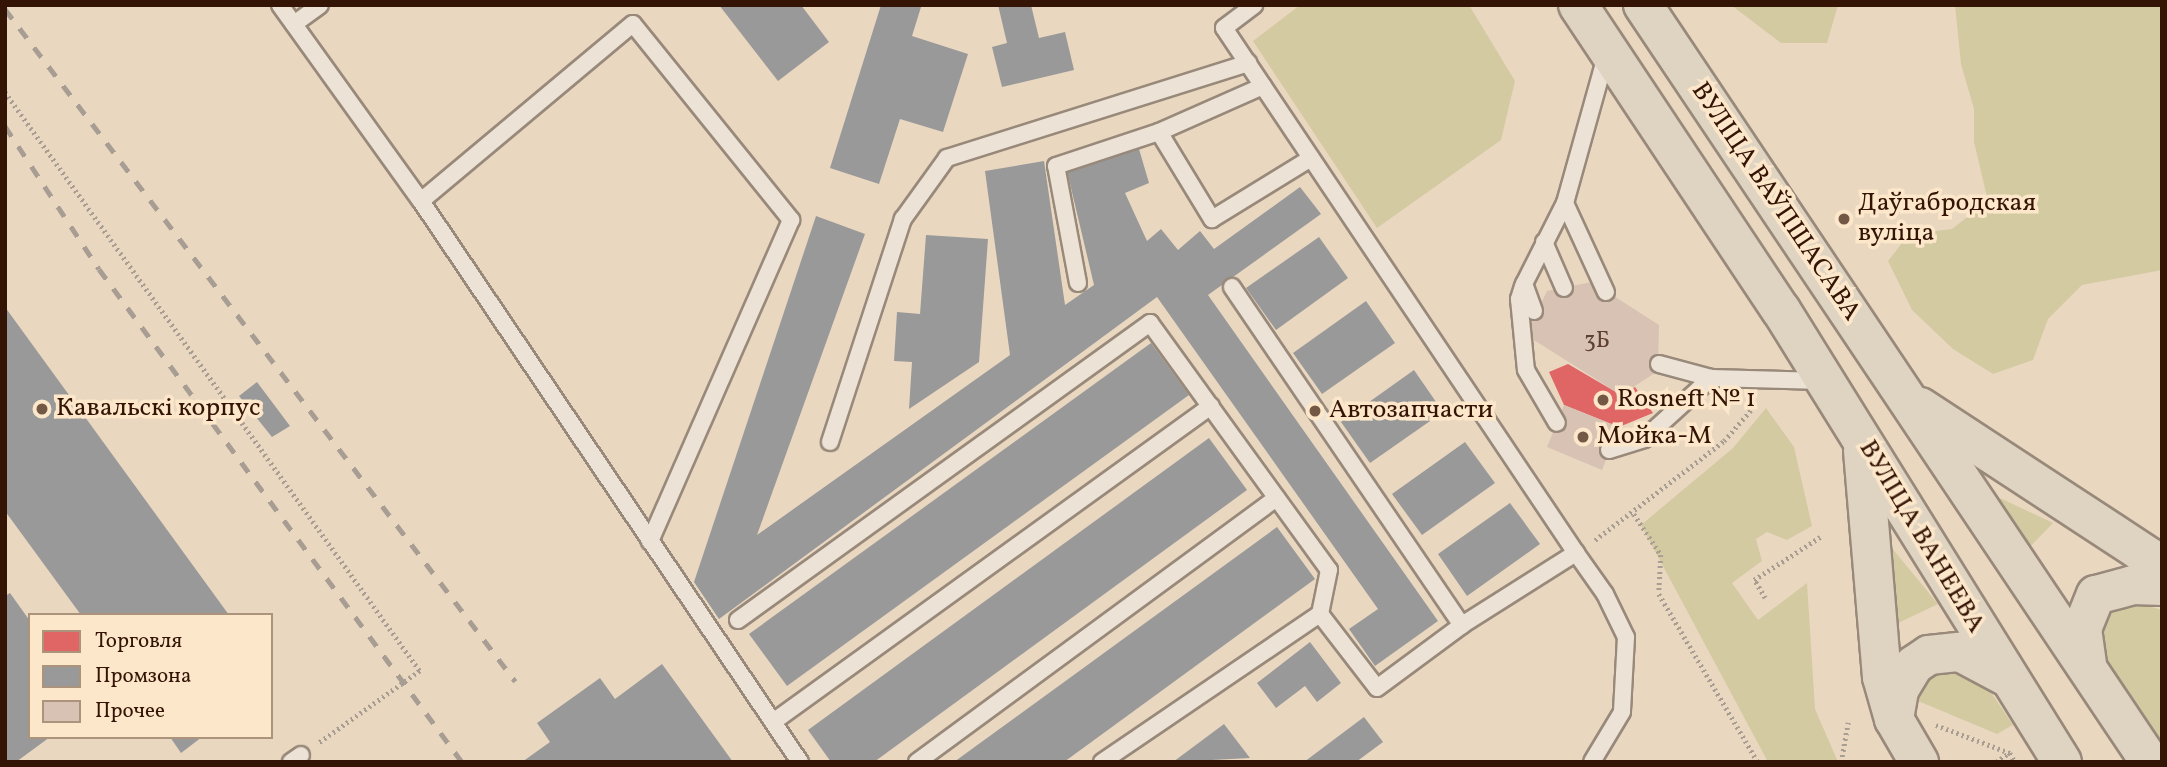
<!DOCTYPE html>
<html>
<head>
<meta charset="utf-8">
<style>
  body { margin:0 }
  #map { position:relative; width:2167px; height:767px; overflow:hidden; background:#ead7c0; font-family:Vollkorn,serif }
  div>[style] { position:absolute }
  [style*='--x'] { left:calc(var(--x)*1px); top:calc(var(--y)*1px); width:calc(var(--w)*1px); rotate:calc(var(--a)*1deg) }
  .green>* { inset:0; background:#d3caa2 }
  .shops>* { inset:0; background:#e06666 }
  .industry>* { inset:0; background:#999 }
  .building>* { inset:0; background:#d8c2b3 }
  .path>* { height:4.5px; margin-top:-2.25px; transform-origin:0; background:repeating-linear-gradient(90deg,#a89d93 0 2px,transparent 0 5.5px) }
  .roads { filter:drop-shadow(2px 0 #98897a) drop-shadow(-2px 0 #98897a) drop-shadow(0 2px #98897a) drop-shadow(0 -2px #98897a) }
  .service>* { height:16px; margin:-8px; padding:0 8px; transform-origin:8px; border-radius:8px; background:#ece2d6 }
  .primary>* { height:38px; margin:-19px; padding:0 19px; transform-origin:19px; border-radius:19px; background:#dfd3c2 }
  .rail>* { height:5px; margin-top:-2.5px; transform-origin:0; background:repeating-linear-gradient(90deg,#a89d93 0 12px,transparent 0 24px) }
  .dots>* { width:19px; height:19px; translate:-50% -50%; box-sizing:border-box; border:4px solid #fce7ca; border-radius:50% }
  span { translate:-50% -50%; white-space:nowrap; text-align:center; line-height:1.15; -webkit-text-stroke:7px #fce7ca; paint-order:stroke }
  .number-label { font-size:23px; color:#5d4030 }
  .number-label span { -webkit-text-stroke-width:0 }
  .street-label { font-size:26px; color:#341405 }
  .poi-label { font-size:26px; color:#341405 }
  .left { translate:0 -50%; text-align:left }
  .frame { position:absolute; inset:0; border:7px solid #341405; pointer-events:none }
  .legend { position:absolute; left:28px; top:613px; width:245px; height:126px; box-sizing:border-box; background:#fce7ca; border:2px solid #ac937b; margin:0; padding:9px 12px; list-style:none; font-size:21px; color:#341405 }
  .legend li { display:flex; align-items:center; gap:14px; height:35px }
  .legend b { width:35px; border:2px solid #ac937b }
</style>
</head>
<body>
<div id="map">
  <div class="green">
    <i style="clip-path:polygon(1300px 5px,1469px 5px,1515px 81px,1501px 140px,1377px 228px,1253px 41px)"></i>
    <i style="clip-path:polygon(1731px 5px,1838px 5px,1827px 43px,1781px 43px)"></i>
    <i style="clip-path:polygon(1955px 5px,2162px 5px,2162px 270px,2082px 285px,2048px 319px,2033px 360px,1993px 374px,1953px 349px,1912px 310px,1888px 261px,1909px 234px,1952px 229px,1988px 201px,1974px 142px,1974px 109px,1961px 64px)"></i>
    <i style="clip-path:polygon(1766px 408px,1794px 447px,1812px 526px,1787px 540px,1767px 532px,1756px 539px,1762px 561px,1732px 583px,1758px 620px,1807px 583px,1815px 709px,1838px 762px,1768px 762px,1641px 525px,1733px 448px)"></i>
    <i style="clip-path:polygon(1985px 491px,2053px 523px,2026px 551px)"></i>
    <i style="clip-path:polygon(1891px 547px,1938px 604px,1894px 625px)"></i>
    <i style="clip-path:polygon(2128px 600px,2162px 610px,2162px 747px,2099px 649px,2102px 617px)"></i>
    <i style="clip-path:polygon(1959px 664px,1982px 679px,2013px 725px,1997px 734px,1918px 701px,1933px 675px)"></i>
  </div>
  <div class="shops">
    <i style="clip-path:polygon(1568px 364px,1621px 395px,1635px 387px,1653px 413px,1619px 427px,1564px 405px,1549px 372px)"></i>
  </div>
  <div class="industry">
    <i style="clip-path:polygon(719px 5px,801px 5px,829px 42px,778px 81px)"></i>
    <i style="clip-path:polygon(881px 5px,921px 7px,912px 36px,968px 54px,943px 132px,900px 119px,879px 184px,830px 168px)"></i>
    <i style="clip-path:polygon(998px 5px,1031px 5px,1039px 38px,1065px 32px,1074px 70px,1002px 87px,992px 47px,1007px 43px)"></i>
    <i style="clip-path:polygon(1139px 149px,1149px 183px,1125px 193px,1147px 241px,1161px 229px,1178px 250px,1200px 231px,1214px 249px,1300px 187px,1321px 214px,1208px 295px,1438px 621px,1375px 666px,1349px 629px,1378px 609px,1157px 297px,719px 619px,694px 582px,816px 216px,865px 234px,757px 535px,1010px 355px,985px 171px,1044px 161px,1065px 305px,1094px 285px,1067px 171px)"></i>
    <i style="clip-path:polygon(926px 235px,988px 239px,979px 362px,909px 409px,912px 362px,894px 361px,897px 312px,920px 314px)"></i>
    <i style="clip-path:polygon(1319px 237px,1348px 278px,1276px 330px,1246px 288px)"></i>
    <i style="clip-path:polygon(1366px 301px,1395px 343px,1322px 394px,1293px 353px)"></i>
    <i style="clip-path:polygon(5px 307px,229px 615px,81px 615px,5px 511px)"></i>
    <i style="clip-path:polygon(1151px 343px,1189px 395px,787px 686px,749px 634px)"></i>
    <i style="clip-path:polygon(1414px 370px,1443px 412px,1370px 463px,1341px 422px)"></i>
    <i style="clip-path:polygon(257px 382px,290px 426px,272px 437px,239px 396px)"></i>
    <i style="clip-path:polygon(1209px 438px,1247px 490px,874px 762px,831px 762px,808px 730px)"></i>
    <i style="clip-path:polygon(1465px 442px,1495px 483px,1422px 535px,1392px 494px)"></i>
    <i style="clip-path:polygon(1510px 503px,1540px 544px,1467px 596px,1438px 554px)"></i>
    <i style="clip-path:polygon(1277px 527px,1315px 579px,1064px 762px,954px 762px)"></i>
    <i style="clip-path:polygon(10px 593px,30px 621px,30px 737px,50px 737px,16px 762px,5px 762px,5px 596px)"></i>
    <i style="clip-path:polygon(1310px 642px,1341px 683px,1317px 702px,1305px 686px,1276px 708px,1257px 683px)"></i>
    <i style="clip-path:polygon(662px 664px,733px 762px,522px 762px,550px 742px,537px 723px,600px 678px,615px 699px)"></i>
    <i style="clip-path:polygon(1364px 717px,1383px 742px,1356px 762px,1304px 762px)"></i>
    <i style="clip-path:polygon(1224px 724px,1250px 758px,1173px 762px)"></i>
    <i style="clip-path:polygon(170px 737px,202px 737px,181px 753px)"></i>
  </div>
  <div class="building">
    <i style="clip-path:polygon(1592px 282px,1659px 325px,1658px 371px,1621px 395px,1526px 335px,1547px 291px)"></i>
    <i style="clip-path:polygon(1564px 405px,1619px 427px,1602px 470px,1547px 447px)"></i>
  </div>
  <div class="path">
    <i style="--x:5;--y:92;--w:712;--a:54.37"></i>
    <i style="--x:420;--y:671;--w:124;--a:144.5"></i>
    <i style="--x:1634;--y:514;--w:49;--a:56.6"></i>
    <i style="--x:1661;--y:555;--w:39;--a:93"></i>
    <i style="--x:1659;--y:594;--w:195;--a:59.5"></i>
    <i style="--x:1595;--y:540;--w:163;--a:-37.5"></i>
    <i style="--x:1724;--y:441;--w:49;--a:-49.1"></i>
    <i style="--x:1765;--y:598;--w:21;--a:-121"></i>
    <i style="--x:1754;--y:580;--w:79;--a:-33.1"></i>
    <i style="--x:1936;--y:725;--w:79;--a:20.7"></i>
    <i style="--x:2010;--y:753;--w:10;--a:61"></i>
    <i style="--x:1841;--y:762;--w:40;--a:-80"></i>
    <i style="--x:1996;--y:762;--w:16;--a:-35"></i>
  </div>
  <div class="roads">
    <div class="service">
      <i style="--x:280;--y:5;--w:241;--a:54.3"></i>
      <i style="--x:421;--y:201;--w:677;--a:55.96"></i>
      <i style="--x:294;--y:24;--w:32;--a:-36"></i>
      <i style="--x:1263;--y:86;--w:114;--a:156.1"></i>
      <i style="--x:1159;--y:132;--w:102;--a:58.7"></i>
      <i style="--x:1212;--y:219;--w:116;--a:-31.6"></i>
      <i style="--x:421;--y:201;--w:276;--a:-39.9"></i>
      <i style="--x:633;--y:24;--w:252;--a:51.1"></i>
      <i style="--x:791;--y:220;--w:351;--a:113.7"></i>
      <i style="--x:1565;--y:203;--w:98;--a:65.3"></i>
      <i style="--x:1544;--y:242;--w:50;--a:66.5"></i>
      <i style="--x:1078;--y:283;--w:119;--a:-100.6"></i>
      <i style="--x:1056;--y:166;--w:108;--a:-18.3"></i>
      <i style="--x:1523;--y:286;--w:14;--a:107"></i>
      <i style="--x:1519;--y:299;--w:71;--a:84.4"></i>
      <i style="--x:1526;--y:370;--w:61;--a:59.7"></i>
      <i style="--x:1232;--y:287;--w:409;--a:55.8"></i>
      <i style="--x:1534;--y:311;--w:29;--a:-110"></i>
      <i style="--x:1524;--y:284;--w:91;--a:-63.2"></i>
      <i style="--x:1565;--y:203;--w:153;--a:-74.4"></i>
      <i style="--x:1659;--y:364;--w:54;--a:15.1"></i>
      <i style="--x:1711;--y:378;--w:112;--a:1.5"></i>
      <i style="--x:830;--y:442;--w:235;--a:-71.9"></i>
      <i style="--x:903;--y:219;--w:75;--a:-54.2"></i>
      <i style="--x:947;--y:158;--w:316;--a:-17.5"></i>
      <i style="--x:1609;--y:450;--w:37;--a:-17"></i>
      <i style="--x:1644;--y:439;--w:91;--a:-42.3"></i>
      <i style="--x:1576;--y:553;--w:50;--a:54.7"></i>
      <i style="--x:1605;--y:594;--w:48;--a:64"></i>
      <i style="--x:1626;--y:637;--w:75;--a:93.1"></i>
      <i style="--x:1622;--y:712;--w:58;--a:121"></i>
      <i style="--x:738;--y:620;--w:508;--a:-35.79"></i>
      <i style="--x:1150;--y:323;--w:305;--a:54.1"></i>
      <i style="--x:1329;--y:570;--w:45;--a:101.6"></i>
      <i style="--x:1320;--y:614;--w:93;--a:52.4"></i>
      <i style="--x:1377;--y:688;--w:106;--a:-36.5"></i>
      <i style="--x:1462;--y:625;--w:135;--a:-32.3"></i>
      <i style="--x:1576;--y:553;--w:632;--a:-123.84"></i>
      <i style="--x:1224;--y:28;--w:38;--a:-37"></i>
      <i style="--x:773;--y:722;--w:540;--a:-35.81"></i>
      <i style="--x:291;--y:762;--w:12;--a:-35"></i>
      <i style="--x:917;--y:762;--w:446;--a:-36.3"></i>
      <i style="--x:1102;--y:762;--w:263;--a:-34.2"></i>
    </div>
    <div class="primary">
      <i style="--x:1578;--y:5;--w:366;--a:56.4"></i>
      <i style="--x:1781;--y:310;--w:532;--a:58.13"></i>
      <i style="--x:1643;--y:5;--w:911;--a:56.19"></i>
      <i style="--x:1920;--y:407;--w:274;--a:33.2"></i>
      <i style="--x:2149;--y:557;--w:19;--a:47"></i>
      <i style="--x:1863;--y:451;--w:227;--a:85.2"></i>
      <i style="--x:1882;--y:677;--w:44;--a:74.1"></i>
      <i style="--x:1894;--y:719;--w:50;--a:59.8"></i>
      <i style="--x:2087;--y:664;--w:35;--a:-98"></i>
      <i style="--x:2082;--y:629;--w:37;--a:-68"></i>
      <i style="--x:2096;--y:595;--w:38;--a:-15"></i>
      <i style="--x:2133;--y:585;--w:29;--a:2"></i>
      <i style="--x:1894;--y:719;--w:29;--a:-80"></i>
      <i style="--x:1899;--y:690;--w:29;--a:-59"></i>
      <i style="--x:1914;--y:665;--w:18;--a:-34"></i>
      <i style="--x:1929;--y:655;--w:31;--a:-6"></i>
      <i style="--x:1960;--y:652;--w:51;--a:28.1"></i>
    </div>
  </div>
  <div class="rail">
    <i style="--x:5;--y:9;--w:844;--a:52.8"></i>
    <i style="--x:5;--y:126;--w:171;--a:56.7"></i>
    <i style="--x:99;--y:269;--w:612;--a:53.64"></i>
  </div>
  <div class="dots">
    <i style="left:1844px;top:219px;background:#745846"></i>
    <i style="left:1603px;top:400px;background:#745846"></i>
    <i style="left:42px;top:409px;background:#745846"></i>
    <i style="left:1315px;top:411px;background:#745846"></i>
    <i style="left:1583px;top:437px;background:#745846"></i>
  </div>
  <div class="number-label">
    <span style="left:1597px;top:341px">3Б</span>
  </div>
  <div class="street-label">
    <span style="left:1775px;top:202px;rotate:56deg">ВУЛІЦА ВАЎПШАСАВА</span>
    <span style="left:1921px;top:537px;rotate:59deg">ВУЛІЦА ВАНЕЕВА</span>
  </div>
  <div class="poi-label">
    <span class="left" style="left:1858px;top:219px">Даўгабродская<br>вуліца</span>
    <span class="left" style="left:1617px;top:400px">Rosneft № 1</span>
    <span class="left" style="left:56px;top:409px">Кавальскі корпус</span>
    <span class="left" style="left:1329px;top:411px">Автозапчасти</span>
    <span class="left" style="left:1597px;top:437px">Мойка-М</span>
  </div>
  <div class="frame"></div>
  <ul class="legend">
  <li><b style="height:19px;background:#e06666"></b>Торговля</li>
  <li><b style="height:19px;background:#999"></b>Промзона</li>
  <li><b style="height:19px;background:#d8c2b3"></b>Прочее</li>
  </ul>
</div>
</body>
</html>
